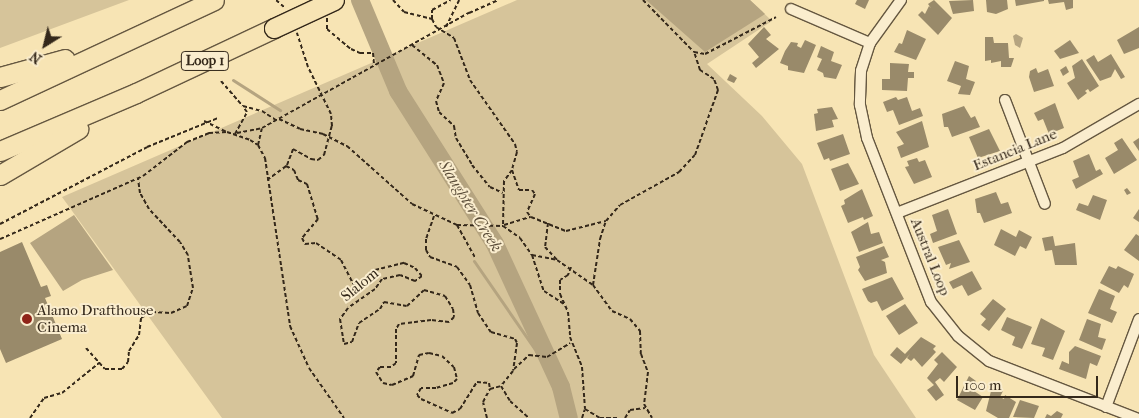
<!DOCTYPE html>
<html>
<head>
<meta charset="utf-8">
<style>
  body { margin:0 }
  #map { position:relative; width:1139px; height:418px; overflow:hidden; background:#f7e4b4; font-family:"IM FELL French Canon",serif }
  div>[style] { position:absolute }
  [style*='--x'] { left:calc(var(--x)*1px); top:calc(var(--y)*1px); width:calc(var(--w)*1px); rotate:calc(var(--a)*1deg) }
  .green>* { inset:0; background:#d6c49a }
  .water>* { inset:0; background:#b5a480 }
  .stream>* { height:3px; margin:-1.5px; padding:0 1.5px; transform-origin:1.5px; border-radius:1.5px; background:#b5a480 }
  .river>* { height:18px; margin:-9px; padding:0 9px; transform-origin:9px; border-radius:9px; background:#b5a480 }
  .building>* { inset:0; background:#998a6a }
  .path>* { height:2px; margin-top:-1px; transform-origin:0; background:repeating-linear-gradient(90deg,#34281a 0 4px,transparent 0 6.5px) }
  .roads { filter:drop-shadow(1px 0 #655740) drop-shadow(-1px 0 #655740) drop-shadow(0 1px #655740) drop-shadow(0 -1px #655740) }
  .street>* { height:10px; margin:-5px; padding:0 5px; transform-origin:5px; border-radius:5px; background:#faedce }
  .highway>* { height:19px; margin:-9.5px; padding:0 9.5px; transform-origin:9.5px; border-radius:9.5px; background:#f7e4b4 }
  .bridges { filter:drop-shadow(1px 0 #34281a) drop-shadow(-1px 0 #34281a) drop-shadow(0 1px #34281a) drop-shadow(0 -1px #34281a) }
  .highway-bridge>* { height:19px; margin:-9.5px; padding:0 9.5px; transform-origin:9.5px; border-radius:9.5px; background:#f7e4b4 }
  .dots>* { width:14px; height:14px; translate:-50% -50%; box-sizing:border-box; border:2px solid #faedce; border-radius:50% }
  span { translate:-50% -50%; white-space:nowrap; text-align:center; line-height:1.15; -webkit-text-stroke:4px #faedce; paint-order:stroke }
  .shield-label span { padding:1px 4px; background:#faedce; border:1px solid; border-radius:4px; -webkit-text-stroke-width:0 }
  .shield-label { font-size:14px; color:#34281a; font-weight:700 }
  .street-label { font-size:15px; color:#34281a }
  .poi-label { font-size:15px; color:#34281a }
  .left { translate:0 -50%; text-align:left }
  .water-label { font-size:16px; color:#5b4d39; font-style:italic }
  .north { position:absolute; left:20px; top:20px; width:50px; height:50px; -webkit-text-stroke:4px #faedce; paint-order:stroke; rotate:216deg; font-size:14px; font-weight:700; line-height:20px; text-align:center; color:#34281a }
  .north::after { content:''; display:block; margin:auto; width:18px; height:22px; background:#34281a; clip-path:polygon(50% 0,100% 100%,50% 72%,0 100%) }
  .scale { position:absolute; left:956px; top:376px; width:142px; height:22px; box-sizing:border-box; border:2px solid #34281a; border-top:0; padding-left:6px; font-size:15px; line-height:18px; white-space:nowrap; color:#34281a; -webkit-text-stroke:4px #faedce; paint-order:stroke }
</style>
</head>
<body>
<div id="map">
  <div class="green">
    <i style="clip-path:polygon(0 0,129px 0,0 48px)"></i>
    <i style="clip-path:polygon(517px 0,750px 0,772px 21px,707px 64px,762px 116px,802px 164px,874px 355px,916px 418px,222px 418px,62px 197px)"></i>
  </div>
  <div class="water">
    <i style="clip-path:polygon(646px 0,750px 0,765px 14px,705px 52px)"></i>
    <i style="clip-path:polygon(1016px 34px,1023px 38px,1020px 48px,1015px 45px,1013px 36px)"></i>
    <i style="clip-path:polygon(74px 215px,113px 270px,82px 280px,63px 291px,30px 243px)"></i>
  </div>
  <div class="stream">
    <i style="--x:233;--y:80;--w:56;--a:32.6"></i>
    <i style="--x:474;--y:261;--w:109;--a:55.4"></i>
    <i style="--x:536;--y:351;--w:8;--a:-7"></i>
  </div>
  <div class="river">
    <i style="--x:360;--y:0;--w:99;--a:67.3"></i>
    <i style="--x:398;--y:91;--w:181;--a:57.6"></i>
    <i style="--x:495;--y:244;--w:157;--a:65.2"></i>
    <i style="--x:561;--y:387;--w:32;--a:76"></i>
  </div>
  <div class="building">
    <i style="clip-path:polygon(857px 0,869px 0,865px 9px,855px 4px)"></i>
    <i style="clip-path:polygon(934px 0,952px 18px,938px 35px,918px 15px,922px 11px,925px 14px,929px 6px,931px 8px,928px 4px)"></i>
    <i style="clip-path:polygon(973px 0,974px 11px,953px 14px,949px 1px)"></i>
    <i style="clip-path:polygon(986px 0,1007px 0,1008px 9px,996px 14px,987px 12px)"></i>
    <i style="clip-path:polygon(1015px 0,1044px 0,1044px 1px,1016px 6px)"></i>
    <i style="clip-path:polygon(1048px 0,1073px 0,1073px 8px,1066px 10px,1064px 2px,1049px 4px)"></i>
    <i style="clip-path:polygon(764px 27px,771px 35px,766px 39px,779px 49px,756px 68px,752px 63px,759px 57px,748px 44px)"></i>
    <i style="clip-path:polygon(1139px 27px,1139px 48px,1124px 54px,1117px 40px)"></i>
    <i style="clip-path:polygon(907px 30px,926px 39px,916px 60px,894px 52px,899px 43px,902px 44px)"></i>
    <i style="clip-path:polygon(985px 37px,993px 37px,994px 43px,1008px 43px,1009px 58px,1014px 58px,1011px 67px,1001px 67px,1001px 61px,991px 63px,991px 60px,985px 61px)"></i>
    <i style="clip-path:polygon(805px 40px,816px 45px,804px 73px,788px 70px,788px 66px,780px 63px,785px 51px,791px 42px,798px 43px,797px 46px,801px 48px)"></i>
    <i style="clip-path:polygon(1070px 40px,1079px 53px,1060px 59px,1054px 51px)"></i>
    <i style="clip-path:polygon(821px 46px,834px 52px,831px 61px,842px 65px,836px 79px,824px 77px,823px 73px,817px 70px,822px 59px,817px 57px)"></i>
    <i style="clip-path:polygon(1111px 54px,1125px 77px,1121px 79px,1115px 69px,1111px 77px,1100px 81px,1086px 60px,1094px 55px,1098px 62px)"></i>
    <i style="clip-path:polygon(1082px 59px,1099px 86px,1090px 92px,1088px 89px,1085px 91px,1087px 93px,1078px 100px,1067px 83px,1075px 78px,1072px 66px)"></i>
    <i style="clip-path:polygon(955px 61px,969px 66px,966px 79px,975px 82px,970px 95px,958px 94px,961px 86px,947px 81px)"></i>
    <i style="clip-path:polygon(890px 63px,909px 64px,908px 72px,914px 72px,914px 78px,908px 78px,907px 91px,882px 90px,882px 79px,890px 79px)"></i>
    <i style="clip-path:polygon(1066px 66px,1069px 72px,1063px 76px,1060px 70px)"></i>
    <i style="clip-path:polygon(1036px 68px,1038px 73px,1048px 69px,1054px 86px,1034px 92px,1029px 77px,1030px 71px)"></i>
    <i style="clip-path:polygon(730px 74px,737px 78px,734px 83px,727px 80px)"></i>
    <i style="clip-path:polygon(896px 97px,898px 100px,907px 97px,912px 111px,920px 108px,923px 116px,899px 125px,893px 110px,887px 112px,883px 102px)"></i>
    <i style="clip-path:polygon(1055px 103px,1064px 128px,1049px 134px,1043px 119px,1038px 121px,1034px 113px)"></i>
    <i style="clip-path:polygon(964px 106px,971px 118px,975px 116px,980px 127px,952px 137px,948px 127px,944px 127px,942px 114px)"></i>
    <i style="clip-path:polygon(832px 107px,838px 119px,832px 120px,834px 127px,816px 131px,814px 114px,818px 113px,817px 109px)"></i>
    <i style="clip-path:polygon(922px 121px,929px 147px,901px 158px,897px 147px,904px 144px,896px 132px)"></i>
    <i style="clip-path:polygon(989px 129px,1000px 151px,978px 158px,969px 137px)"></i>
    <i style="clip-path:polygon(843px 134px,850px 154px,830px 161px,829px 158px,824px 160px,817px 143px)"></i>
    <i style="clip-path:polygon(1122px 138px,1137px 160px,1114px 174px,1105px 158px,1118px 150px,1114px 143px)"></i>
    <i style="clip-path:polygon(1139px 138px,1139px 151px,1133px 142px)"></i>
    <i style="clip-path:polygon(1089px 154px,1096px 171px,1100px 169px,1103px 174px,1076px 189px,1072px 180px,1079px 177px,1073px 161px)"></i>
    <i style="clip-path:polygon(917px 158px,919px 162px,925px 160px,932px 177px,914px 184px,905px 167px,909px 166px,907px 161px)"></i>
    <i style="clip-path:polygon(848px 163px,859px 184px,840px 191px,831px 169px)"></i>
    <i style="clip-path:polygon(1127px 188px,1131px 193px,1127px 195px,1124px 190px)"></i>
    <i style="clip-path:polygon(862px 189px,873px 216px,864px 220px,863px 217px,848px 223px,841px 206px,845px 204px,844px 200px)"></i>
    <i style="clip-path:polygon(996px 192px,1001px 204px,1008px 202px,1012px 213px,984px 223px,980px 213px,977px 213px,975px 199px)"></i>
    <i style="clip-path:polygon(1093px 195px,1107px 200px,1100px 220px,1076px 210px,1079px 203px,1088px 206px)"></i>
    <i style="clip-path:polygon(948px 209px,957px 234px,933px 243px,930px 234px,937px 231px,932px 215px)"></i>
    <i style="clip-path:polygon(1139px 209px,1139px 222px,1133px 218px)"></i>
    <i style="clip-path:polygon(868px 222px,871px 234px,879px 232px,883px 243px,859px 252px,851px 232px)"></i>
    <i style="clip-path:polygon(1001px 229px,1016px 237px,1019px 230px,1032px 237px,1026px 249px,1020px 246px,1015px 256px,994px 245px)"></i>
    <i style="clip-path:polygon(1136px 234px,1139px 236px,1139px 261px,1124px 250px)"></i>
    <i style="clip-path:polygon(1053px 236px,1055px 246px,1075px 243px,1077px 265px,1055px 265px,1052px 250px,1045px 251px,1042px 238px)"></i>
    <i style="clip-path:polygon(959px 240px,970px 262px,949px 269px,951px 263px,946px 265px,938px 247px)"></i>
    <i style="clip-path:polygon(22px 242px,41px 287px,47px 285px,51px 296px,45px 298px,62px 339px,6px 363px,0 349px,0 252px)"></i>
    <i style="clip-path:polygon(884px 246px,889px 257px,881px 260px,885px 262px,887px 273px,865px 281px,858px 270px,860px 267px,856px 257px)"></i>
    <i style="clip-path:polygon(1109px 266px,1116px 269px,1118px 266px,1134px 274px,1128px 288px,1124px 285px,1119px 293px,1100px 283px)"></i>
    <i style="clip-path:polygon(972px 271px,982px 289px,968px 296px,962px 285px,953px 289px,949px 282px)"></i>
    <i style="clip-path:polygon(892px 277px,904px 299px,882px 311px,877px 301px,871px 303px,868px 301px,862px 289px)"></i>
    <i style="clip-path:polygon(1099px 289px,1115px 296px,1110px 309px,1117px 312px,1112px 323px,1088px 313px)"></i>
    <i style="clip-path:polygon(993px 299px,1006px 309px,989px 331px,981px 325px,986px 319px,980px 314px)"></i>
    <i style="clip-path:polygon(905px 304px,918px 323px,899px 335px,886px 316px)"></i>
    <i style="clip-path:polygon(1007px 317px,1032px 327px,1022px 349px,1012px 345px,1015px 337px,1001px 330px)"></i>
    <i style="clip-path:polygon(1041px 318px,1065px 331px,1053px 360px,1042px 356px,1045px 348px,1031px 344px)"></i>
    <i style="clip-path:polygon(1087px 319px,1101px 324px,1098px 337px,1106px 339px,1102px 350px,1079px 340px)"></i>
    <i style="clip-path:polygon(921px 337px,936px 346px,933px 349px,936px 352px,922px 367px,914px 358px,911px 361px,907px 358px,910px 354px,901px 364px,890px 355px,897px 347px,905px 354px)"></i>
    <i style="clip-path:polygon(1075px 346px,1101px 356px,1097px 366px,1090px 363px,1086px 379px,1059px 369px,1062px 361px,1069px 364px,1069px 352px)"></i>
    <i style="clip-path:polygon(942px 352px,957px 367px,944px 382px,940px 378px,935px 382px,944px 395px,936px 401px,927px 390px,934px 385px,927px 378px,938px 364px,934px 360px)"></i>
    <i style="clip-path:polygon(969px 376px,976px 381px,971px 389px,983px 397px,975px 410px,957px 400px)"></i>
    <i style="clip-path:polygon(992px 387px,1003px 391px,1000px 397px,1004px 399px,1005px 395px,1016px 402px,1009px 418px,998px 418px,986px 411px)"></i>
    <i style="clip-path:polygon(1020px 400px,1039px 406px,1034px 418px,1013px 417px)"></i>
    <i style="clip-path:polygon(1057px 411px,1063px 414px,1061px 418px,1045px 418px,1047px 414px,1051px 416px)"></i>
  </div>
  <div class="path">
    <i style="--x:276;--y:0;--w:11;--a:41"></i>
    <i style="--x:393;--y:0;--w:16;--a:47"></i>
    <i style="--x:404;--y:12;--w:29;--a:14"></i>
    <i style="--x:432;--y:19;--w:9;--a:63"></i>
    <i style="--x:436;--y:27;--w:21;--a:31"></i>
    <i style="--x:454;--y:38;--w:45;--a:69.1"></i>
    <i style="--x:470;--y:80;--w:78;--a:54.9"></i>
    <i style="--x:515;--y:144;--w:8;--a:76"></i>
    <i style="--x:517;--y:152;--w:19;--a:106"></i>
    <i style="--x:512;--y:170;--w:14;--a:126"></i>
    <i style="--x:504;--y:181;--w:45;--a:91.3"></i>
    <i style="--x:643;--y:0;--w:73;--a:45.6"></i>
    <i style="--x:694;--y:52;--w:11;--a:10"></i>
    <i style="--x:705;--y:54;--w:80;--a:-27.5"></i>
    <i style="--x:327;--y:18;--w:11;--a:90"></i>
    <i style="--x:327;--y:29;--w:31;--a:40"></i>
    <i style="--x:351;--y:49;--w:10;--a:24"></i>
    <i style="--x:360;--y:53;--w:13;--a:0"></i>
    <i style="--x:373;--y:53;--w:12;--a:85"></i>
    <i style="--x:432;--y:19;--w:9;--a:-90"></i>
    <i style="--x:432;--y:10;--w:21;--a:-28"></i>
    <i style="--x:446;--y:27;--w:30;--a:-64"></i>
    <i style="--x:412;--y:45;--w:32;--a:39"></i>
    <i style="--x:437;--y:65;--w:19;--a:69"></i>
    <i style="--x:444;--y:83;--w:20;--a:114"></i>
    <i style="--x:436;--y:101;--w:11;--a:75"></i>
    <i style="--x:439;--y:112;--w:21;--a:43"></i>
    <i style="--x:454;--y:126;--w:12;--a:81"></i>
    <i style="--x:456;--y:138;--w:31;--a:59"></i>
    <i style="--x:472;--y:165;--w:28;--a:51"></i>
    <i style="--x:490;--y:187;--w:14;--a:25"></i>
    <i style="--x:221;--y:81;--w:33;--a:49"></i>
    <i style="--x:243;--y:106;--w:20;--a:15"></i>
    <i style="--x:262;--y:111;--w:17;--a:33"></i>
    <i style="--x:279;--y:119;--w:23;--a:25"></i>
    <i style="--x:300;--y:129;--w:24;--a:12"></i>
    <i style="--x:323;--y:134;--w:27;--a:27"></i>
    <i style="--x:347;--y:146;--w:87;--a:41.7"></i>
    <i style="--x:412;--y:204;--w:50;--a:25"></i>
    <i style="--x:457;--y:225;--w:46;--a:1.2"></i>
    <i style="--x:503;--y:226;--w:21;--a:35"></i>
    <i style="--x:520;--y:238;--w:21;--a:55"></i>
    <i style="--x:532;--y:255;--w:25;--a:11"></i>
    <i style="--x:557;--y:260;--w:44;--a:34.8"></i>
    <i style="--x:593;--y:285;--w:47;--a:-81.3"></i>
    <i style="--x:600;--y:239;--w:19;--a:-72"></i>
    <i style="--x:606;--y:221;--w:21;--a:-49"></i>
    <i style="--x:620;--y:205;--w:68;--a:-29.2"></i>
    <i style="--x:679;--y:172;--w:23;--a:-47"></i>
    <i style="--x:695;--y:155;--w:69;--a:-70.5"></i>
    <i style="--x:718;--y:90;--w:12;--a:-110"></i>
    <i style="--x:714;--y:79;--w:17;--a:-147"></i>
    <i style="--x:700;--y:70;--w:19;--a:-108"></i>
    <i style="--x:204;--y:121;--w:25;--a:26"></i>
    <i style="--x:237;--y:133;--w:25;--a:-11"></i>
    <i style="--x:262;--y:128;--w:237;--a:-29.1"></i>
    <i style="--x:469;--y:13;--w:32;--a:-24"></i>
    <i style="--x:235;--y:134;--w:25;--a:-61"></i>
    <i style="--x:247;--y:112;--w:5;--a:-127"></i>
    <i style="--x:258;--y:145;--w:17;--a:-77"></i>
    <i style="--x:287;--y:165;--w:17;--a:-69"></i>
    <i style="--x:293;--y:149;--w:21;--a:29"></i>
    <i style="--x:311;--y:159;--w:7;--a:8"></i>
    <i style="--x:318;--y:160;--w:8;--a:-40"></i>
    <i style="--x:324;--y:155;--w:30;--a:-75"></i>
    <i style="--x:332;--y:126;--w:12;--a:-95"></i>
    <i style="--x:331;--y:114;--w:52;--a:-116.1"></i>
    <i style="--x:308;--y:67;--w:36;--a:-108"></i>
    <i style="--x:512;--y:170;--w:21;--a:71"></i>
    <i style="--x:519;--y:190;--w:13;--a:0"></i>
    <i style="--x:532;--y:190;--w:5;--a:53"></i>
    <i style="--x:535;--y:194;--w:20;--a:114"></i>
    <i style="--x:527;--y:212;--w:5;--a:53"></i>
    <i style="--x:267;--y:180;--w:24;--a:-36"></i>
    <i style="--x:286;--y:166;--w:9;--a:27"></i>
    <i style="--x:294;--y:170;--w:11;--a:68"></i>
    <i style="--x:298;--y:180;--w:10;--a:24"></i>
    <i style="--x:307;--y:184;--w:37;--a:73"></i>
    <i style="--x:318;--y:219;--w:25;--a:130"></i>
    <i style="--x:302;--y:238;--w:7;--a:63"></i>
    <i style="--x:305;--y:244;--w:11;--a:-5"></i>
    <i style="--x:316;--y:243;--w:30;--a:34"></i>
    <i style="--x:341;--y:260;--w:27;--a:63"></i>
    <i style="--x:353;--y:284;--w:8;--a:23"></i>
    <i style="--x:360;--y:287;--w:23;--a:-49"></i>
    <i style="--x:375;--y:270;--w:30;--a:-14"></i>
    <i style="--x:404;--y:263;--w:12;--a:24"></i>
    <i style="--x:415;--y:268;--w:11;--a:49"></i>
    <i style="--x:422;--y:276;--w:9;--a:144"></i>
    <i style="--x:415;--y:281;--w:16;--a:-158"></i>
    <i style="--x:400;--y:275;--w:18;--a:167"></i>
    <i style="--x:382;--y:279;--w:12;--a:125"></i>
    <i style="--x:375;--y:289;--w:33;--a:145"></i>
    <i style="--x:348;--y:308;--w:14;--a:126"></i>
    <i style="--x:340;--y:319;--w:25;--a:81"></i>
    <i style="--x:344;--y:344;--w:8;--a:-14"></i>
    <i style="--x:352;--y:342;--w:20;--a:-70"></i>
    <i style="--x:359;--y:323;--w:25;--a:-34"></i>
    <i style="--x:380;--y:309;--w:8;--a:-60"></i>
    <i style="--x:384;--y:302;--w:23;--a:10"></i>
    <i style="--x:407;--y:306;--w:23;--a:-43"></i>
    <i style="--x:424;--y:290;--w:22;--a:16"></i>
    <i style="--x:445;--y:296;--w:15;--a:58"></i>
    <i style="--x:453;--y:309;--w:8;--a:83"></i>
    <i style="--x:454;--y:317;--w:7;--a:135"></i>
    <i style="--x:449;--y:322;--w:18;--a:-174"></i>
    <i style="--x:431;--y:320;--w:32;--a:173"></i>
    <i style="--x:399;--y:324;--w:6;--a:121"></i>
    <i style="--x:396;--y:329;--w:34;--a:90"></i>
    <i style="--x:396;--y:363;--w:6;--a:141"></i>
    <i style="--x:391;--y:367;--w:11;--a:180"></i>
    <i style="--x:380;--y:367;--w:6;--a:129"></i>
    <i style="--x:376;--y:372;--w:13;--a:58"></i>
    <i style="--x:383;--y:383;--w:9;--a:13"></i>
    <i style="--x:392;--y:385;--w:23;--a:-23"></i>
    <i style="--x:413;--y:376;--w:22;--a:-74"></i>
    <i style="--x:419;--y:355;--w:10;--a:-11"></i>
    <i style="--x:429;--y:353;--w:13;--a:13"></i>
    <i style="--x:442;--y:356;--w:16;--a:43"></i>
    <i style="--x:454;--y:367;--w:12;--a:76"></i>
    <i style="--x:457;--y:379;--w:6;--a:135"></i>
    <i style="--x:453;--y:383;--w:18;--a:164"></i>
    <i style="--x:436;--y:388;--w:15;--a:180"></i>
    <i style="--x:421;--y:388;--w:8;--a:120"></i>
    <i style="--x:417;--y:395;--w:6;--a:45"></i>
    <i style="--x:421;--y:399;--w:34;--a:24"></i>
    <i style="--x:452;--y:413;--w:9;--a:-27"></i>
    <i style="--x:460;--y:409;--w:32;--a:-58"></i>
    <i style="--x:477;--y:382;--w:12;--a:5"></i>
    <i style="--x:489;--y:383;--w:6;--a:81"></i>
    <i style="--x:434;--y:216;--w:24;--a:109"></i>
    <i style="--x:426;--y:239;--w:11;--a:90"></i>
    <i style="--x:426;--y:250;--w:8;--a:60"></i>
    <i style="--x:430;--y:257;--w:29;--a:20"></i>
    <i style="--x:457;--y:267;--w:22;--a:54"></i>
    <i style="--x:470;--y:285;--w:29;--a:74"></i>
    <i style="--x:478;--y:313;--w:23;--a:56"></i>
    <i style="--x:491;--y:332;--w:25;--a:16"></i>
    <i style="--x:515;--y:339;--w:4;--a:63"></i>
    <i style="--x:517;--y:343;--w:28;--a:98"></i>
    <i style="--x:513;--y:371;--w:19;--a:129"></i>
    <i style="--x:501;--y:386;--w:17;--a:59"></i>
    <i style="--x:510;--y:401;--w:25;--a:42"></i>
    <i style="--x:548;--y:223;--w:24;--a:97"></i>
    <i style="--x:545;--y:247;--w:18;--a:47"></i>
    <i style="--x:0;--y:224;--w:166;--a:-27.6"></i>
    <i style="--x:147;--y:147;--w:77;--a:-22.2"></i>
    <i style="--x:457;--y:225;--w:37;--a:61"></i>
    <i style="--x:504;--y:225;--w:28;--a:-17"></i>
    <i style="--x:531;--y:217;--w:38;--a:22"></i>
    <i style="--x:566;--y:231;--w:41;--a:-14"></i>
    <i style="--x:0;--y:239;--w:156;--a:-23.8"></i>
    <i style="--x:143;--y:176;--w:56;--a:-37.7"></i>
    <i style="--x:187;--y:142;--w:24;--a:-22"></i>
    <i style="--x:209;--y:133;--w:18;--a:-3"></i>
    <i style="--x:227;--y:132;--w:24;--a:19"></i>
    <i style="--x:250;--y:140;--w:9;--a:32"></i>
    <i style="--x:258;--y:145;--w:15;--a:62"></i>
    <i style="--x:265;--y:158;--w:170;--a:81.5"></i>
    <i style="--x:290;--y:326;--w:46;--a:65.7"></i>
    <i style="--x:309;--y:368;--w:61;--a:55"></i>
    <i style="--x:532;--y:255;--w:38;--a:72"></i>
    <i style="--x:544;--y:291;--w:24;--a:33"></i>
    <i style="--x:571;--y:267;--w:9;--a:111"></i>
    <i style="--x:568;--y:275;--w:9;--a:148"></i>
    <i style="--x:560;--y:280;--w:14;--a:90"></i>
    <i style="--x:560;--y:294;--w:20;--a:66"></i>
    <i style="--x:568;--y:312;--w:25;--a:85"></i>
    <i style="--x:570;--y:337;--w:32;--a:68"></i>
    <i style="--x:582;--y:367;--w:42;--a:85.9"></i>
    <i style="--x:585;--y:409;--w:17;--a:31"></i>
    <i style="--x:600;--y:418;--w:19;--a:0"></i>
    <i style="--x:593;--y:285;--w:32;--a:54"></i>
    <i style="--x:612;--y:311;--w:20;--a:24"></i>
    <i style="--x:630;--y:319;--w:16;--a:50"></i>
    <i style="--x:640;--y:331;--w:23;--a:88"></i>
    <i style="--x:641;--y:354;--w:19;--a:69"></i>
    <i style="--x:648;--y:372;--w:32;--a:97"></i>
    <i style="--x:644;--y:404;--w:16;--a:60"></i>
    <i style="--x:86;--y:348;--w:28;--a:48"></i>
    <i style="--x:105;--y:369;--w:17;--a:0"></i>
    <i style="--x:122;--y:369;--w:9;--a:-49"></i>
    <i style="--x:128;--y:362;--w:11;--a:-85"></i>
    <i style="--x:129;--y:351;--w:19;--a:-58"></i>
    <i style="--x:139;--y:335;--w:17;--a:-83"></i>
    <i style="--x:141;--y:318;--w:13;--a:-29"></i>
    <i style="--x:152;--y:312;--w:19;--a:3"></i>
    <i style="--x:171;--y:313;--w:17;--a:-24"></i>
    <i style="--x:187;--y:306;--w:19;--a:-72"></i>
    <i style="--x:193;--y:288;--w:33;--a:-99"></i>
    <i style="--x:188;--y:255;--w:15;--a:-122"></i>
    <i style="--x:180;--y:242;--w:45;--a:-133.2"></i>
    <i style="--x:149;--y:209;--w:18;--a:-119"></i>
    <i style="--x:140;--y:193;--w:15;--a:-98"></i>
    <i style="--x:514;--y:369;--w:21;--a:-43"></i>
    <i style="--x:529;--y:355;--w:18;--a:6"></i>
    <i style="--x:547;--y:357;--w:27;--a:-31"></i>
    <i style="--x:30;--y:418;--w:24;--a:-55"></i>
    <i style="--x:44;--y:398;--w:19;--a:-16"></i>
    <i style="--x:62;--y:393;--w:48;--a:-39"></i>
    <i style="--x:487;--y:418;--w:16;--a:-104"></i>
    <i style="--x:483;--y:402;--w:15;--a:-62"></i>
    <i style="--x:490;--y:389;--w:11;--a:-15"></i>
    <i style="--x:582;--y:418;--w:9;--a:-72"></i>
    <i style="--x:625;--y:418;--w:9;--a:-58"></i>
    <i style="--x:630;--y:410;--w:15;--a:-8"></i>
  </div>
  <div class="roads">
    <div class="street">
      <i style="--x:901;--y:0;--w:53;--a:125.8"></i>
      <i style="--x:870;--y:43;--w:29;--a:108"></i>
      <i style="--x:861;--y:71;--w:34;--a:92"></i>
      <i style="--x:860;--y:105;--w:34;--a:78"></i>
      <i style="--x:867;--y:138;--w:176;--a:68.7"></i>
      <i style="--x:931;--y:302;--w:43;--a:51.5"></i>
      <i style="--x:958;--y:336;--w:40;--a:39"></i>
      <i style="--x:989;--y:361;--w:158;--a:21.2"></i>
      <i style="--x:791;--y:9;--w:86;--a:23.3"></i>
      <i style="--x:1005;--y:100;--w:111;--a:69"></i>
      <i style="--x:897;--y:213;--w:178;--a:-21.4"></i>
      <i style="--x:1063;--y:148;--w:88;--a:-30.1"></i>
      <i style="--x:1106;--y:407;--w:94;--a:-69.4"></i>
    </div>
    <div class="highway">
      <i style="--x:0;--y:77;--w:67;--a:-15.5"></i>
      <i style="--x:0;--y:100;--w:236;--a:-25"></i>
      <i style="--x:0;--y:151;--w:148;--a:-23.1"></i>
      <i style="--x:136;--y:93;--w:153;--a:-25.2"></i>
      <i style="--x:0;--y:175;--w:91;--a:-30.5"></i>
    </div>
  </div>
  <div class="bridges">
    <div class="highway-bridge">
      <i style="--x:274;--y:28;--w:66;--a:-25"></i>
    </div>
  </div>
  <div class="dots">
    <i style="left:27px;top:319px;background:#8f2418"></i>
  </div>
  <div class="shield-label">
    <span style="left:205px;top:61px">Loop 1</span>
  </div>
  <div class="street-label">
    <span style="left:1015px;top:150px;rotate:-22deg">Estancia Lane</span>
    <span style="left:930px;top:257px;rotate:68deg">Austral Loop</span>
    <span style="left:360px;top:285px;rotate:-39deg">Slalom</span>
  </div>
  <div class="poi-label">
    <span class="left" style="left:37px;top:319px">Alamo Drafthouse<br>Cinema</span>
  </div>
  <div class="water-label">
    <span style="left:470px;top:206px;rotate:58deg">Slaughter Creek</span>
  </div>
  <div class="north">N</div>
  <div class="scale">100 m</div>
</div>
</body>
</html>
